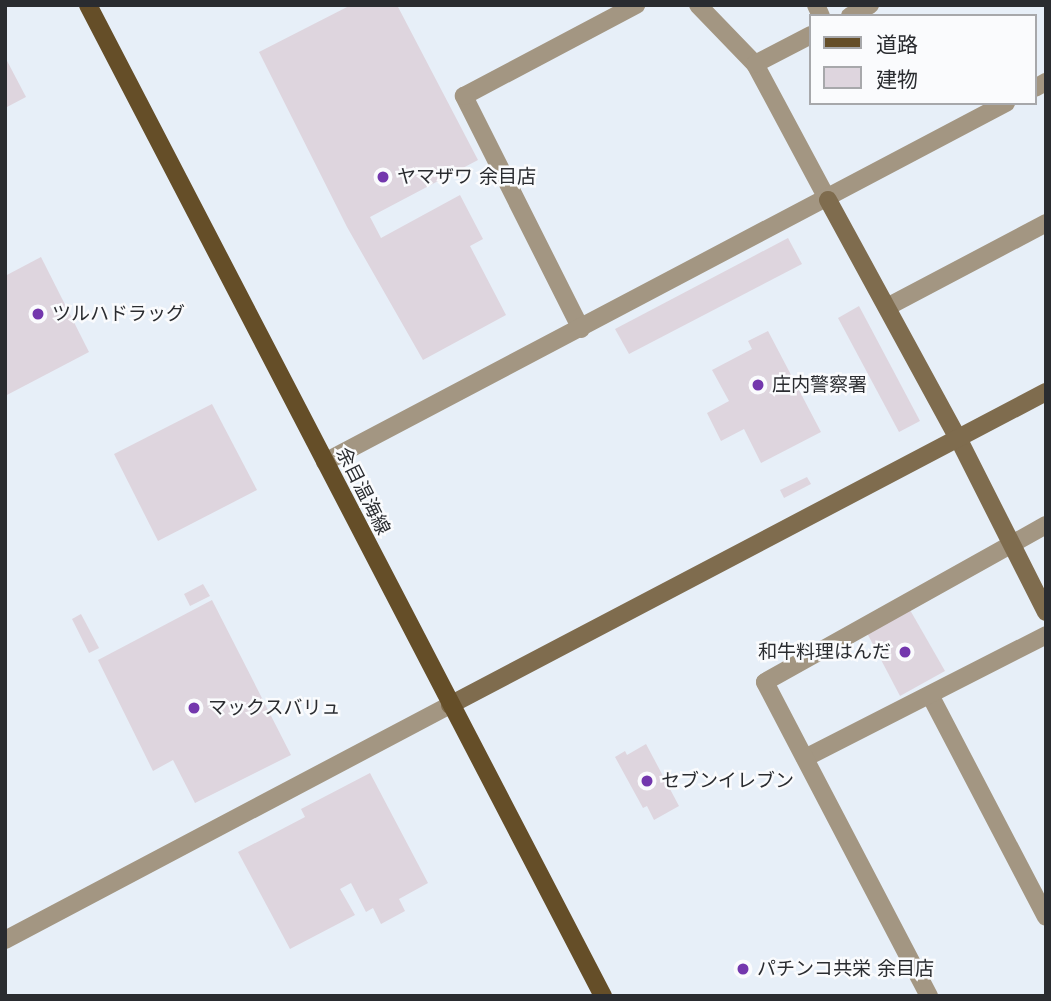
<!DOCTYPE html>
<html>
<head>
<meta charset="utf-8">
<style>
  body { margin:0 }
  #map { position:relative; width:1051px; height:1001px; overflow:hidden; background:#e7eff8; font-family:"DejaVu Sans","Noto Sans JP",sans-serif }
  div>[style] { position:absolute }
  [style*='--x'] { left:calc(var(--x)*1px); top:calc(var(--y)*1px); width:calc(var(--w)*1px); rotate:calc(var(--a)*1deg) }
  .building>* { inset:0; background:#ded5de }
  .street>* { height:18px; margin:-9px; padding:0 9px; transform-origin:9px; border-radius:9px; background:#a39682 }
  .secondary>* { height:18px; margin:-9px; padding:0 9px; transform-origin:9px; border-radius:9px; background:#7f6c4e }
  .primary>* { height:18px; margin:-9px; padding:0 9px; transform-origin:9px; border-radius:9px; background:#654e28 }
  .dots>* { width:19px; height:19px; translate:-50% -50%; box-sizing:border-box; border:4px solid #fafbfd; border-radius:50% }
  span { translate:-50% -50%; white-space:nowrap; text-align:center; line-height:1.15; -webkit-text-stroke:5px #fafbfd; paint-order:stroke }
  .poi-label { font-size:19px; color:#2a2c30 }
  .left { translate:0 -50%; text-align:left }
  .right { translate:-100% -50%; text-align:right }
  .street-label { font-size:19px; color:#2a2c30 }
  .frame { position:absolute; inset:0; border:7px solid #2a2c30; pointer-events:none }
  .legend { position:absolute; left:809px; top:14px; width:228px; height:91px; box-sizing:border-box; background:#fafbfd; border:2px solid #a7a8ab; margin:0; padding:9px 12px; list-style:none; font-size:21px; color:#2a2c30 }
  .legend li { display:flex; align-items:center; gap:14px; height:35px }
  .legend b { width:35px; border:2px solid #a7a8ab }
</style>
</head>
<body>
<div id="map">
  <div class="building">
    <i style="clip-path:polygon(351px 5px,397px 5px,478px 160px,370px 217px,381px 238px,460px 195px,483px 239px,470px 246px,506px 315px,423px 360px,347px 227px,259px 52px)"></i>
    <i style="clip-path:polygon(5px 57px,26px 97px,5px 108px)"></i>
    <i style="clip-path:polygon(788px 238px,802px 264px,629px 354px,615px 329px)"></i>
    <i style="clip-path:polygon(41px 257px,89px 352px,5px 396px,5px 276px)"></i>
    <i style="clip-path:polygon(859px 306px,920px 421px,899px 432px,838px 318px)"></i>
    <i style="clip-path:polygon(768px 331px,821px 432px,761px 463px,744px 429px,721px 441px,707px 413px,729px 401px,712px 370px,752px 349px,748px 341px)"></i>
    <i style="clip-path:polygon(212px 404px,257px 490px,158px 541px,114px 454px)"></i>
    <i style="clip-path:polygon(807px 477px,811px 484px,784px 498px,780px 490px)"></i>
    <i style="clip-path:polygon(203px 584px,210px 596px,190px 606px,184px 594px)"></i>
    <i style="clip-path:polygon(212px 600px,291px 755px,195px 803px,173px 760px,153px 771px,98px 660px)"></i>
    <i style="clip-path:polygon(910px 610px,945px 671px,900px 696px,867px 633px)"></i>
    <i style="clip-path:polygon(81px 614px,99px 648px,89px 653px,72px 619px)"></i>
    <i style="clip-path:polygon(646px 744px,679px 806px,654px 820px,647px 806px,643px 808px,615px 757px,625px 751px,627px 755px)"></i>
    <i style="clip-path:polygon(370px 773px,428px 883px,399px 899px,405px 911px,381px 924px,373px 908px,366px 912px,351px 883px,340px 889px,355px 915px,290px 949px,238px 852px,305px 817px,301px 809px)"></i>
  </div>
  <div class="street">
    <i style="--x:698;--y:5;--w:82;--a:46"></i>
    <i style="--x:755;--y:64;--w:154;--a:61.8"></i>
    <i style="--x:816;--y:5;--w:12;--a:66"></i>
    <i style="--x:850;--y:16;--w:23;--a:-29"></i>
    <i style="--x:755;--y:64;--w:63;--a:-27.4"></i>
    <i style="--x:1035;--y:88;--w:13;--a:-29"></i>
    <i style="--x:887;--y:307;--w:180;--a:-27.8"></i>
    <i style="--x:581;--y:329;--w:261;--a:-116.7"></i>
    <i style="--x:464;--y:96;--w:195;--a:-27.9"></i>
    <i style="--x:325;--y:462;--w:770;--a:-27.8"></i>
    <i style="--x:930;--y:695;--w:250;--a:62.4"></i>
    <i style="--x:805;--y:758;--w:271;--a:-27"></i>
    <i style="--x:5;--y:940;--w:503;--a:-27.84"></i>
    <i style="--x:929;--y:996;--w:354;--a:-117.6"></i>
    <i style="--x:765;--y:682;--w:322;--a:-29.2"></i>
  </div>
  <div class="secondary">
    <i style="--x:828;--y:200;--w:271;--a:61.4"></i>
    <i style="--x:958;--y:438;--w:195;--a:63.2"></i>
    <i style="--x:450;--y:705;--w:673;--a:-27.71"></i>
  </div>
  <div class="primary">
    <i style="--x:88;--y:5;--w:1117;--a:62.54"></i>
  </div>
  <div class="dots">
    <i style="left:383px;top:177px;background:#7337ad"></i>
    <i style="left:38px;top:314px;background:#7337ad"></i>
    <i style="left:758px;top:385px;background:#7337ad"></i>
    <i style="left:905px;top:652px;background:#7337ad"></i>
    <i style="left:194px;top:708px;background:#7337ad"></i>
    <i style="left:647px;top:781px;background:#7337ad"></i>
    <i style="left:743px;top:969px;background:#7337ad"></i>
  </div>
  <div class="poi-label">
    <span class="left" style="left:397px;top:177px">ヤマザワ 余目店</span>
    <span class="left" style="left:52px;top:314px">ツルハドラッグ</span>
    <span class="left" style="left:772px;top:385px">庄内警察署</span>
    <span class="right" style="left:891px;top:652px">和牛料理はんだ</span>
    <span class="left" style="left:208px;top:708px">マックスバリュ</span>
    <span class="left" style="left:661px;top:781px">セブンイレブン</span>
    <span class="left" style="left:757px;top:969px">パチンコ共栄 余目店</span>
  </div>
  <div class="street-label">
    <span style="left:363px;top:491px;rotate:63deg">余目温海線</span>
  </div>
  <div class="frame"></div>
  <ul class="legend">
  <li><b style="height:9px;background:#654e28"></b>道路</li>
  <li><b style="height:19px;background:#ded5de"></b>建物</li>
  </ul>
</div>
</body>
</html>
